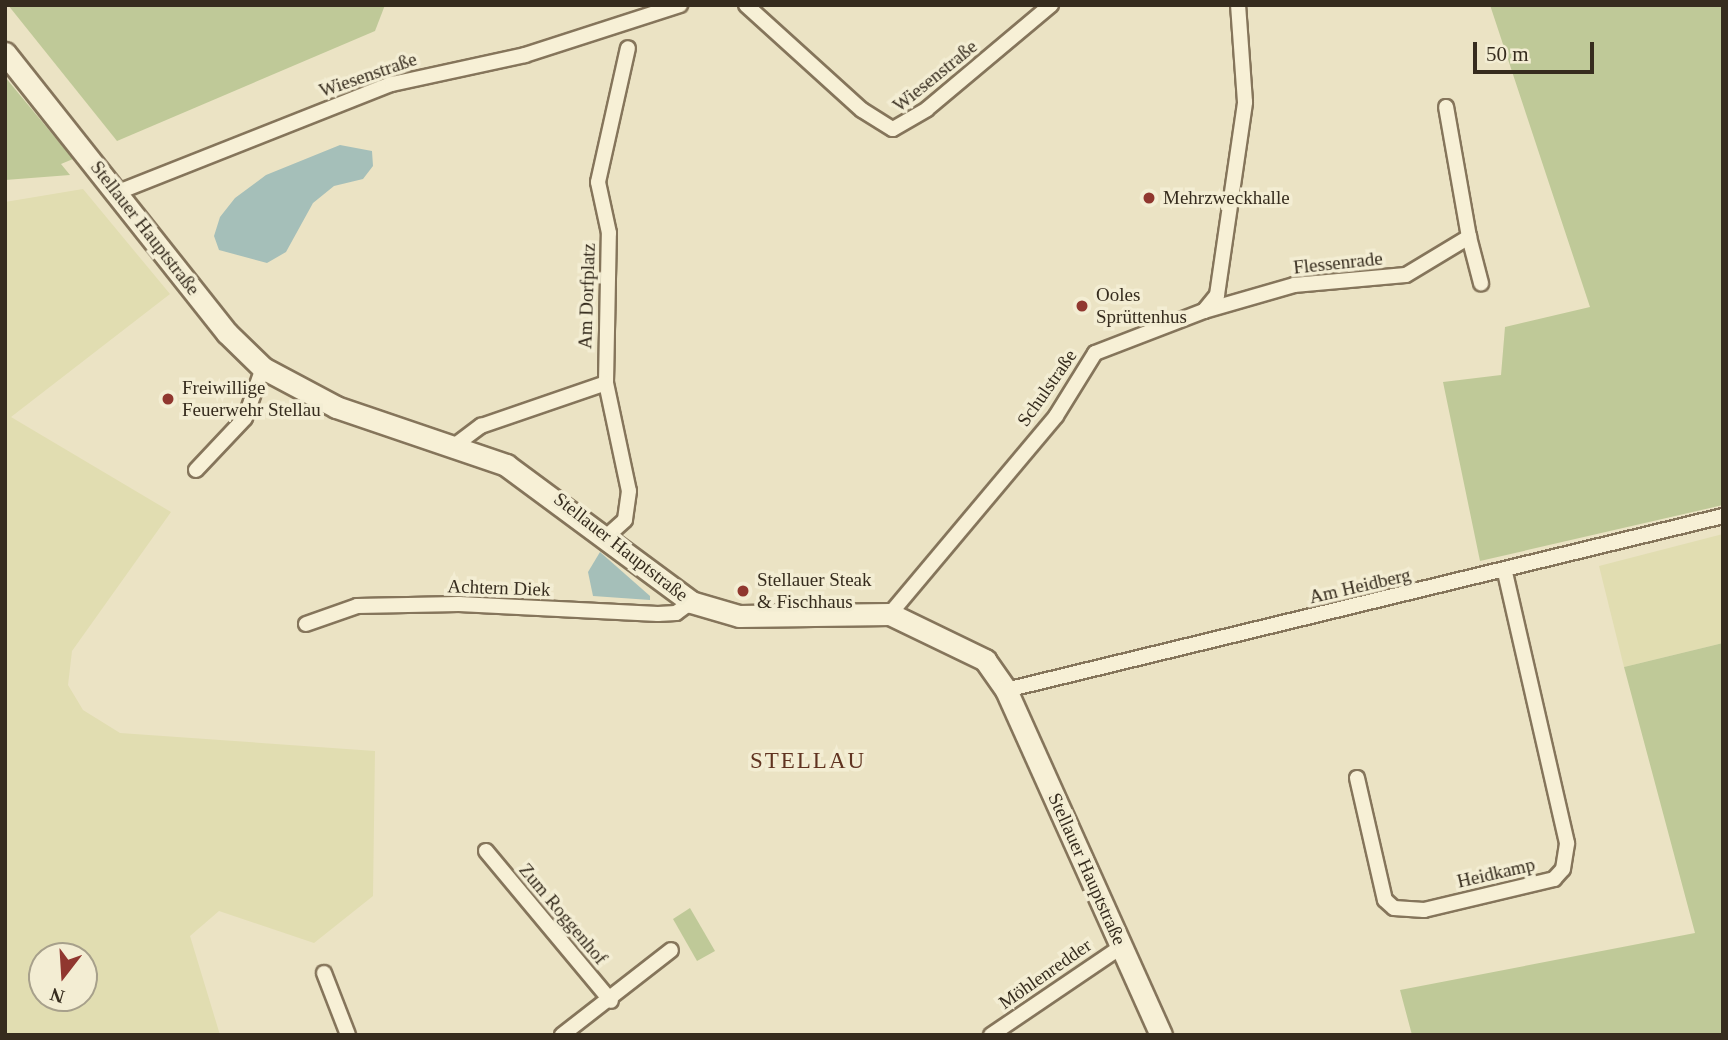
<!DOCTYPE html>
<html>
<head>
<meta charset="utf-8">
<style>
  body { margin:0 }
  #map { position:relative; width:1728px; height:1040px; overflow:hidden; background:#ebe3c4; font-family:"Times New Roman",serif }
  div>[style] { position:absolute }
  [style*='--x'] { left:calc(var(--x)*1px); top:calc(var(--y)*1px); width:calc(var(--w)*1px); rotate:calc(var(--a)*1deg) }
  .farmland>* { inset:0; background:#e1ddb1 }
  .green>* { inset:0; background:#bfc998 }
  .water>* { inset:0; background:#a5bfb9 }
  .roads { filter:drop-shadow(2px 0 #85755b) drop-shadow(-2px 0 #85755b) drop-shadow(0 2px #85755b) drop-shadow(0 -2px #85755b) }
  .street>* { height:14px; margin:-7px; padding:0 7px; transform-origin:7px; border-radius:7px; background:#f7f0d6 }
  .secondary>* { height:21px; margin:-10.5px; padding:0 10.5px; transform-origin:10.5px; border-radius:10.5px; background:#f7f0d6 }
  .dots>* { width:19px; height:19px; translate:-50% -50%; box-sizing:border-box; border:4px solid #f3edd3; border-radius:50% }
  span { translate:-50% -50%; white-space:nowrap; text-align:center; line-height:1.15; -webkit-text-stroke:7px #f3edd3; paint-order:stroke }
  .street-label { font-size:19px; color:#362c1e }
  .poi-label { font-size:19px; color:#362c1e }
  .left { translate:0 -50%; text-align:left }
  .quarter-label { font-size:23px; color:#603320; letter-spacing:2px }
  .frame { position:absolute; inset:0; border:7px solid #362c1e; pointer-events:none }
  .north { position:absolute; left:28px; top:942px; width:70px; height:70px; box-sizing:border-box; background:#f3edd3; border:2px solid #a7a08b; border-radius:50%; rotate:197deg; font-size:19px; font-weight:700; line-height:28px; text-align:center; color:#362c1e }
  .north::after { content:''; display:block; margin:auto; width:24px; height:32px; background:#90372f; clip-path:polygon(50% 0,100% 100%,50% 72%,0 100%) }
  .scale { position:absolute; left:1473px; top:42px; width:121px; height:32px; box-sizing:border-box; border:4px solid #362c1e; border-top:0; padding-left:9px; font-size:21px; line-height:24px; white-space:nowrap; color:#362c1e; -webkit-text-stroke:5px #f3edd3; paint-order:stroke }
</style>
</head>
<body>
<div id="map">
  <div class="farmland">
    <i style="clip-path:polygon(evenodd,83px 189px,170px 294px,11px 417px,171px 512px,72px 651px,68px 685px,83px 710px,120px 733px,375px 751px,373px 896px,314px 943px,219px 911px,190px 936px,220px 1035px,5px 1035px,5px 202px,83px 189px,42px 956px,84px 956px,84px 998px,42px 998px,42px 956px)"></i>
    <i style="clip-path:polygon(1723px 534px,1723px 643px,1624px 667px,1599px 566px)"></i>
  </div>
  <div class="green">
    <i style="clip-path:polygon(8px 5px,385px 5px,375px 31px,117px 141px)"></i>
    <i style="clip-path:polygon(1490px 5px,1723px 5px,1723px 505px,1480px 561px,1443px 382px,1501px 375px,1505px 327px,1590px 307px)"></i>
    <i style="clip-path:polygon(5px 77px,73px 159px,61px 164px,70px 175px,5px 180px)"></i>
    <i style="clip-path:polygon(1723px 643px,1723px 1035px,1412px 1035px,1400px 990px,1695px 933px,1624px 667px)"></i>
    <i style="clip-path:polygon(690px 908px,715px 951px,697px 961px,673px 919px)"></i>
  </div>
  <div class="water">
    <i style="clip-path:polygon(340px 145px,372px 151px,373px 166px,363px 179px,334px 186px,313px 203px,286px 252px,267px 263px,219px 250px,214px 236px,220px 217px,235px 198px,266px 175px)"></i>
    <i style="clip-path:polygon(600px 552px,650px 596px,650px 600px,593px 596px,588px 572px)"></i>
  </div>
  <div class="roads">
    <div class="street">
      <i style="--x:746;--y:5;--w:156;--a:42.2"></i>
      <i style="--x:862;--y:110;--w:36;--a:32"></i>
      <i style="--x:893;--y:129;--w:39;--a:-30"></i>
      <i style="--x:927;--y:109;--w:162;--a:-40"></i>
      <i style="--x:116;--y:193;--w:297;--a:-21.6"></i>
      <i style="--x:392;--y:84;--w:136;--a:-12.3"></i>
      <i style="--x:525;--y:55;--w:163;--a:-17.9"></i>
      <i style="--x:1469;--y:237;--w:48;--a:75.4"></i>
      <i style="--x:1204;--y:311;--w:94;--a:-16.1"></i>
      <i style="--x:1294;--y:285;--w:112;--a:-5.1"></i>
      <i style="--x:1406;--y:275;--w:74;--a:-31.1"></i>
      <i style="--x:1469;--y:237;--w:132;--a:-100"></i>
      <i style="--x:606;--y:383;--w:150;--a:-88.9"></i>
      <i style="--x:609;--y:233;--w:52;--a:-102.2"></i>
      <i style="--x:598;--y:182;--w:137;--a:-77.4"></i>
      <i style="--x:454;--y:446;--w:34;--a:-37"></i>
      <i style="--x:481;--y:426;--w:132;--a:-19"></i>
      <i style="--x:606;--y:383;--w:110;--a:78"></i>
      <i style="--x:629;--y:491;--w:29;--a:98"></i>
      <i style="--x:625;--y:520;--w:24;--a:138"></i>
      <i style="--x:196;--y:470;--w:71;--a:-46.7"></i>
      <i style="--x:245;--y:418;--w:53;--a:-70.2"></i>
      <i style="--x:890;--y:614;--w:258;--a:-50"></i>
      <i style="--x:1056;--y:416;--w:74;--a:-58.2"></i>
      <i style="--x:1095;--y:353;--w:117;--a:-21.1"></i>
      <i style="--x:1204;--y:311;--w:21;--a:-51"></i>
      <i style="--x:1217;--y:295;--w:195;--a:-81.7"></i>
      <i style="--x:1245;--y:102;--w:97;--a:-94.1"></i>
      <i style="--x:306;--y:624;--w:54;--a:-19.4"></i>
      <i style="--x:357;--y:606;--w:102;--a:-1.1"></i>
      <i style="--x:459;--y:604;--w:199;--a:2.9"></i>
      <i style="--x:658;--y:614;--w:18;--a:-3"></i>
      <i style="--x:676;--y:613;--w:19;--a:-36"></i>
      <i style="--x:1006;--y:690;--w:738;--a:-13.64"></i>
      <i style="--x:1357;--y:778;--w:125;--a:77.1"></i>
      <i style="--x:1385;--y:900;--w:12;--a:42"></i>
      <i style="--x:1394;--y:908;--w:30;--a:4"></i>
      <i style="--x:1424;--y:910;--w:134;--a:-13.4"></i>
      <i style="--x:1554;--y:879;--w:13;--a:-48"></i>
      <i style="--x:1563;--y:869;--w:26;--a:-81"></i>
      <i style="--x:1567;--y:843;--w:278;--a:-102.9"></i>
      <i style="--x:486;--y:851;--w:195;--a:50.2"></i>
      <i style="--x:324;--y:973;--w:66;--a:68.8"></i>
      <i style="--x:562;--y:1035;--w:138;--a:-37.9"></i>
      <i style="--x:991;--y:1035;--w:157;--a:-34.1"></i>
    </div>
    <div class="secondary">
      <i style="--x:5;--y:53;--w:357;--a:51.6"></i>
      <i style="--x:227;--y:333;--w:50;--a:44.2"></i>
      <i style="--x:263;--y:368;--w:83;--a:28.1"></i>
      <i style="--x:336;--y:407;--w:180;--a:18.8"></i>
      <i style="--x:506;--y:465;--w:230;--a:36.5"></i>
      <i style="--x:691;--y:602;--w:50;--a:16.3"></i>
      <i style="--x:739;--y:616;--w:151;--a:-0.8"></i>
      <i style="--x:890;--y:614;--w:106;--a:25.8"></i>
      <i style="--x:985;--y:660;--w:37;--a:55"></i>
      <i style="--x:1006;--y:690;--w:378;--a:65.8"></i>
    </div>
  </div>
  <div class="dots">
    <i style="left:1149px;top:198px;background:#90372f"></i>
    <i style="left:1082px;top:306px;background:#90372f"></i>
    <i style="left:168px;top:399px;background:#90372f"></i>
    <i style="left:743px;top:591px;background:#90372f"></i>
  </div>
  <div class="street-label">
    <span style="left:368px;top:75px;rotate:-19deg">Wiesenstraße</span>
    <span style="left:935px;top:76px;rotate:-39deg">Wiesenstraße</span>
    <span style="left:145px;top:228px;rotate:52deg">Stellauer Hauptstraße</span>
    <span style="left:1338px;top:263px;rotate:-6deg">Flessenrade</span>
    <span style="left:587px;top:296px;rotate:-88deg">Am Dorfplatz</span>
    <span style="left:1047px;top:388px;rotate:-55deg">Schulstraße</span>
    <span style="left:621px;top:547px;rotate:38deg">Stellauer Hauptstraße</span>
    <span style="left:1360px;top:586px;rotate:-13deg">Am Heidberg</span>
    <span style="left:499px;top:588px;rotate:2deg">Achtern Diek</span>
    <span style="left:1087px;top:869px;rotate:66deg">Stellauer Hauptstraße</span>
    <span style="left:1496px;top:873px;rotate:-13deg">Heidkamp</span>
    <span style="left:563px;top:914px;rotate:50deg">Zum Roggenhof</span>
    <span style="left:1045px;top:974px;rotate:-35deg">Möhlenredder</span>
  </div>
  <div class="poi-label">
    <span class="left" style="left:1163px;top:198px">Mehrzweckhalle</span>
    <span class="left" style="left:1096px;top:306px">Ooles<br>Sprüttenhus</span>
    <span class="left" style="left:182px;top:399px">Freiwillige<br>Feuerwehr Stellau</span>
    <span class="left" style="left:757px;top:591px">Stellauer Steak<br>&amp; Fischhaus</span>
  </div>
  <div class="quarter-label">
    <span style="left:808px;top:761px">STELLAU</span>
  </div>
  <div class="frame"></div>
  <div class="north">N</div>
  <div class="scale">50 m</div>
</div>
</body>
</html>
